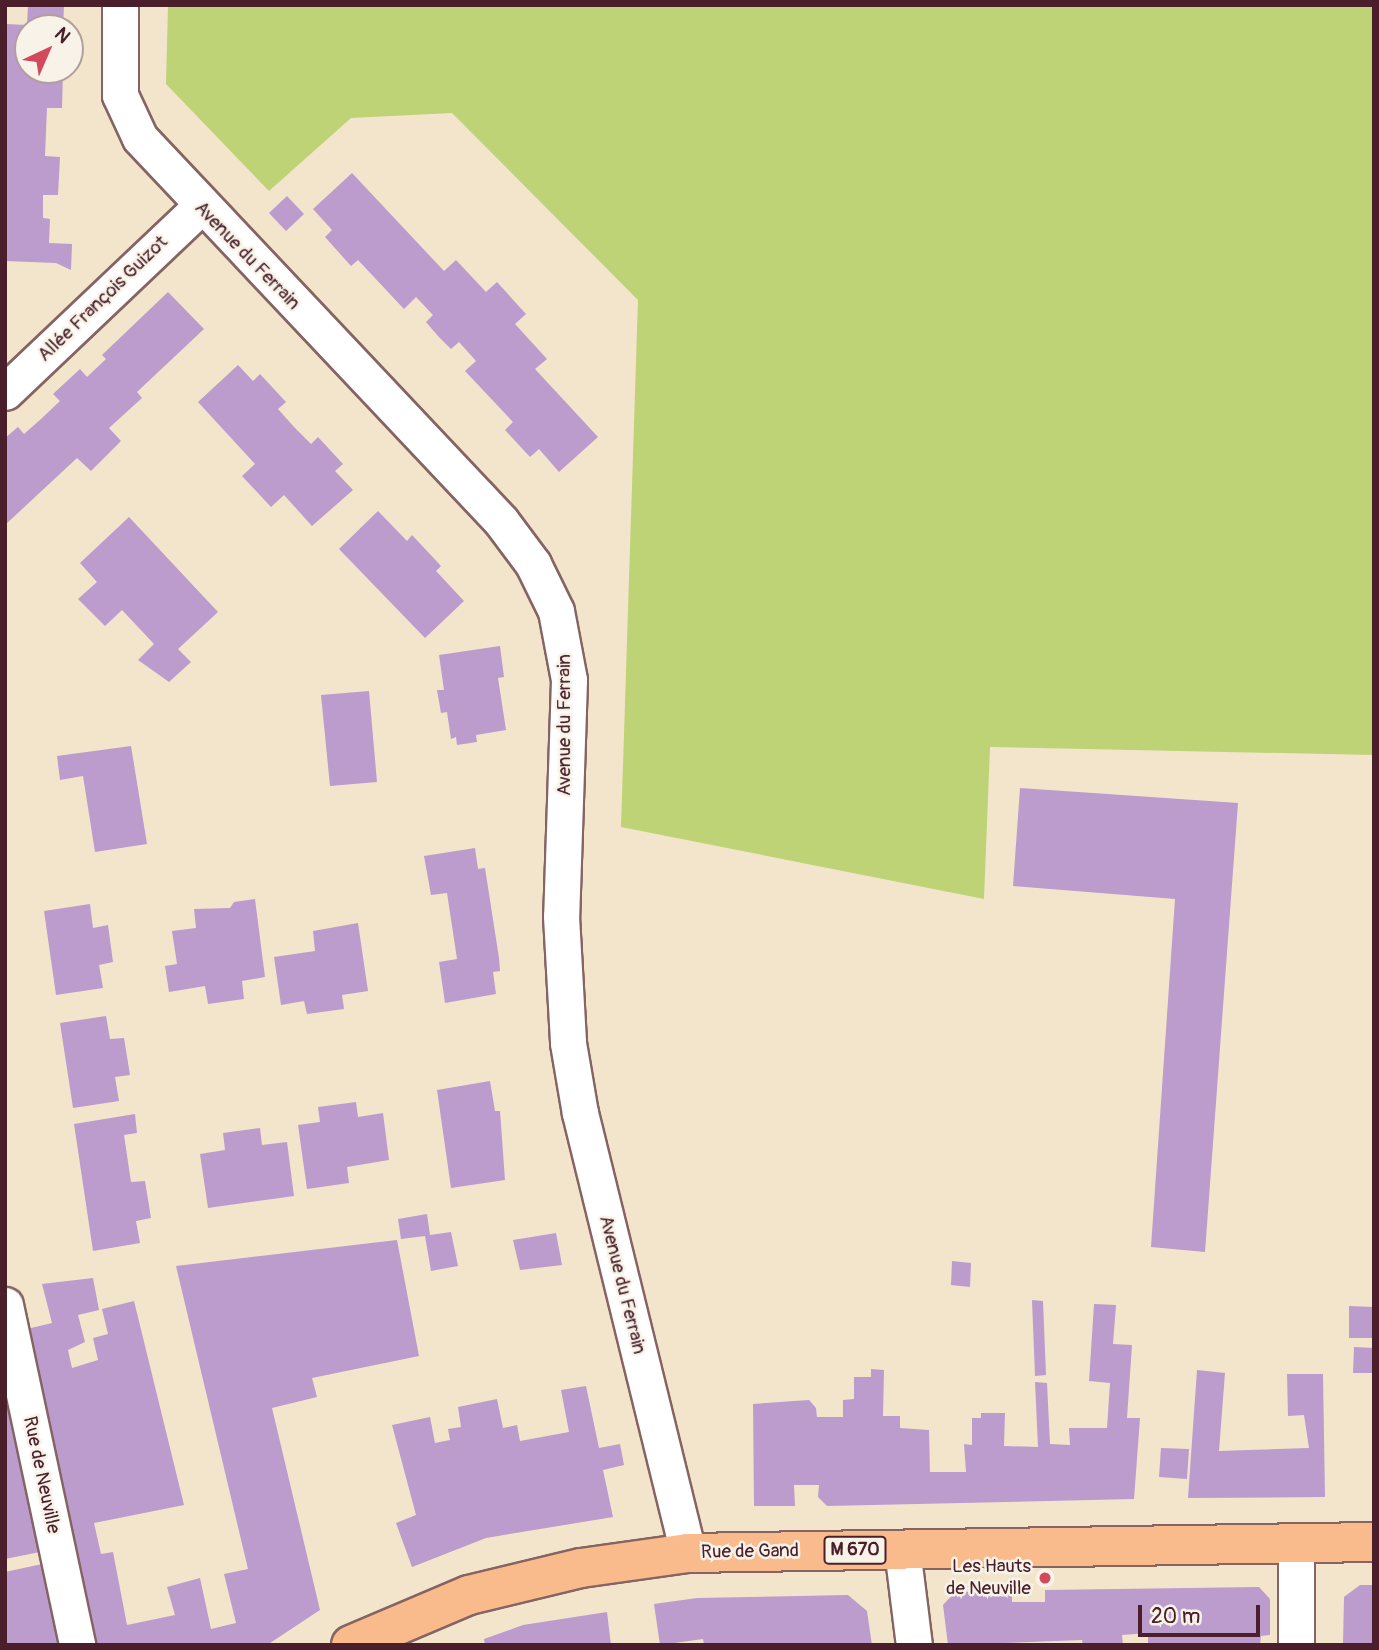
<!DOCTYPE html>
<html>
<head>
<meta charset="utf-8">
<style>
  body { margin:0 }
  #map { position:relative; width:1379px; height:1650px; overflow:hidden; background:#f2e5cc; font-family:Pangolin,sans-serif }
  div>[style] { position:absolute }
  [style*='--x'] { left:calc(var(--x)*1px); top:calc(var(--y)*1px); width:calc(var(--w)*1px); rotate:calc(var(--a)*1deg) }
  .green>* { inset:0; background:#bed276 }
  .building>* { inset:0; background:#bc9bcd }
  .roads { filter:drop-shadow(2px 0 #856463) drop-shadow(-2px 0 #856463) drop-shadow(0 2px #856463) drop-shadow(0 -2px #856463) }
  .street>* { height:35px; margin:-17.5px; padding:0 17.5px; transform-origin:17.5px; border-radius:17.5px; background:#fff }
  .primary>* { height:38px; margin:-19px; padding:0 19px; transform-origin:19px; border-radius:19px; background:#fabb8c }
  .dots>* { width:19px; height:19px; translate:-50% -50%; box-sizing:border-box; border:4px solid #f7f3e8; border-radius:50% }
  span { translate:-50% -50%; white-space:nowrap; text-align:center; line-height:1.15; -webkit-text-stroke:5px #f7f3e8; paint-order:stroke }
  .shield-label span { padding:2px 5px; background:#f7f3e8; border:2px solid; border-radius:5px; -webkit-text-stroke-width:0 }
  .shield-label { font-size:18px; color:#4a1f2b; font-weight:700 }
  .street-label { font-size:19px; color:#4a1f2b }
  .poi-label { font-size:19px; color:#4a1f2b }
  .right { translate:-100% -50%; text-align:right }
  .frame { position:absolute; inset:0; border:7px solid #4a1f2b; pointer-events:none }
  .north { position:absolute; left:14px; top:14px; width:70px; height:70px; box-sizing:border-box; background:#f7f3e8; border:2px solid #b29e9c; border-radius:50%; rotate:44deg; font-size:19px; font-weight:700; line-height:28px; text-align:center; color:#4a1f2b }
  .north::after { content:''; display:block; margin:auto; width:24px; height:32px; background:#d1495b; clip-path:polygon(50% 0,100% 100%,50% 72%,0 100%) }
  .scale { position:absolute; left:1138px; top:1605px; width:122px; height:32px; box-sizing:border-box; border:4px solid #4a1f2b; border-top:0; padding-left:9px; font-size:21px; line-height:24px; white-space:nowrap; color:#4a1f2b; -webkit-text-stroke:5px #f7f3e8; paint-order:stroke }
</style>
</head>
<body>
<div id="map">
  <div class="green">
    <i style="clip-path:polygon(168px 5px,1374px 5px,1374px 755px,990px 747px,984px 899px,621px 827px,638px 300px,452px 113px,351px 118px,269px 191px,166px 84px)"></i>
  </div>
  <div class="building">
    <i style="clip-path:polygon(28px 5px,64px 5px,63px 28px,28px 28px,28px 70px,63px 72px,62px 108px,47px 108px,45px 156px,60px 157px,58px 195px,43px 195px,43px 218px,50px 219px,49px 243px,72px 244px,71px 270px,56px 263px,5px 261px,5px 24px,27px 25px)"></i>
    <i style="clip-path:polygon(352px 173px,444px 271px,456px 260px,486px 292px,497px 282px,526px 314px,515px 324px,547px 359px,535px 369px,598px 437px,559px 472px,539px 449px,530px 457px,505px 430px,513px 422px,465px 371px,476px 361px,459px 342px,451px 349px,438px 336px,426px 322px,433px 315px,416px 297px,404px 309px,358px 260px,351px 266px,325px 237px,332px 230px,313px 209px)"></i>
    <i style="clip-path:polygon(287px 196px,304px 214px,286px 231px,269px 213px)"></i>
    <i style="clip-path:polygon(168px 292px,204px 329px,137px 392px,142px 398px,109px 428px,121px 441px,91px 471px,77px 458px,5px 525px,5px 438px,18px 427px,24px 434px,41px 419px,60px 401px,53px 394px,80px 369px,87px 377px,106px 359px,102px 355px)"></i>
    <i style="clip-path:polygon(238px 365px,253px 381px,260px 374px,286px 402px,278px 409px,294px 427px,311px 444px,318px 437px,343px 464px,335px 471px,353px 490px,312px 526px,284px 495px,271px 507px,242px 476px,255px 464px,198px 402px)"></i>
    <i style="clip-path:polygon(378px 511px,407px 541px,412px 535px,427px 551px,441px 566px,436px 571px,464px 601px,425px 638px,339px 549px)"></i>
    <i style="clip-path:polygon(129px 517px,218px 612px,178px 649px,191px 662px,169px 682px,138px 660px,154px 644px,122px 610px,105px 626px,78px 599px,97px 582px,80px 563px)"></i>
    <i style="clip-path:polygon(500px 646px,504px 677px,498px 678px,506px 730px,476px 735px,477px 742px,457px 745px,456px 737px,451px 739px,447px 712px,441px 713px,437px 690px,444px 690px,439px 655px)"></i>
    <i style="clip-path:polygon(369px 691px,377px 782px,330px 786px,321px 695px)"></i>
    <i style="clip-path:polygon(131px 746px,147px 844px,95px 852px,83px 776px,60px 780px,57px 756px)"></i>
    <i style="clip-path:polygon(1020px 788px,1238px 803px,1205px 1252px,1151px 1247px,1175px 899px,1013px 886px)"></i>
    <i style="clip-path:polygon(475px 848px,478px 869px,485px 868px,499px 958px,500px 971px,493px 972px,496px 994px,445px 1003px,439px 962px,457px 959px,447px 893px,431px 895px,424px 856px)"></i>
    <i style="clip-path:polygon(255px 899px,265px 977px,242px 981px,244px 999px,208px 1004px,205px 986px,169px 992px,165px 966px,177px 964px,172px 931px,196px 928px,194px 909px,230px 908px,234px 902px)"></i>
    <i style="clip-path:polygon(90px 904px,93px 928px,108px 925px,113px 962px,99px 965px,103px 988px,56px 995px,44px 911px)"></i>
    <i style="clip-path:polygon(358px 923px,368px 991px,342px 995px,344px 1009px,307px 1014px,304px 1001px,281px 1005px,274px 957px,315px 951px,313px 931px)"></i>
    <i style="clip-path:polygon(106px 1016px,110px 1039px,124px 1038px,130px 1075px,115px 1077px,119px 1101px,73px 1108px,60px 1023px)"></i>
    <i style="clip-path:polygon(490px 1081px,495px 1111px,500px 1111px,505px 1180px,451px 1188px,437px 1090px)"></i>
    <i style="clip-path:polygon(356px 1102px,358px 1117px,383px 1113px,389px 1160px,347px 1167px,349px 1183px,307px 1189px,298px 1125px,320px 1122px,318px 1107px)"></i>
    <i style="clip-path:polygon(135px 1114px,137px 1133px,124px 1135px,131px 1182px,145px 1181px,151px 1218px,136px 1221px,140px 1243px,93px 1251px,74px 1124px)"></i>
    <i style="clip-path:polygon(260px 1128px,262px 1145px,287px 1142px,294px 1196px,208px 1208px,200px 1154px,225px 1150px,223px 1133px)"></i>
    <i style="clip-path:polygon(427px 1214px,430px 1235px,451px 1232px,458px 1266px,431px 1271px,425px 1236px,401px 1239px,398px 1219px)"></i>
    <i style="clip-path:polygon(556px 1233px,562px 1265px,520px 1270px,513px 1240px)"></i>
    <i style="clip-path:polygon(397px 1240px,419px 1356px,312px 1378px,317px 1397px,272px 1408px,320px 1610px,267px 1645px,91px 1645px,27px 1329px,52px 1323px,42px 1284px,93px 1278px,99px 1310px,78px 1315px,85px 1342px,68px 1350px,72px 1368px,98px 1360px,93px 1338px,108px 1334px,102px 1309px,134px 1301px,184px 1505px,94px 1523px,101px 1554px,113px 1552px,127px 1625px,175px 1615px,167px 1587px,200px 1578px,211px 1629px,236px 1623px,224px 1574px,248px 1569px,176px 1266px)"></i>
    <i style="clip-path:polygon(952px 1261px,971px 1263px,970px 1287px,951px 1285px)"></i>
    <i style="clip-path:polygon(1032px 1300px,1043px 1301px,1046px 1375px,1035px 1376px)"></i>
    <i style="clip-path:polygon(1094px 1304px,1116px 1305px,1113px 1344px,1132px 1345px,1127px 1418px,1140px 1418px,1134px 1499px,827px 1506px,818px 1497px,819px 1485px,794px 1485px,795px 1506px,754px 1506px,753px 1404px,809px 1400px,816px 1408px,817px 1417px,843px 1417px,843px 1400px,854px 1399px,854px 1377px,871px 1377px,871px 1369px,884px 1370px,883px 1416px,900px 1416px,900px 1428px,929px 1430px,930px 1472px,966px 1472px,964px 1444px,972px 1445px,972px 1418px,981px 1418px,981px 1413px,1005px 1413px,1004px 1446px,1038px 1447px,1035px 1382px,1047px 1383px,1050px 1444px,1070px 1445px,1069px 1428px,1107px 1428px,1110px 1383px,1089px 1381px)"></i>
    <i style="clip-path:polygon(1349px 1306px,1374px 1307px,1374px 1338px,1349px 1338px)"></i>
    <i style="clip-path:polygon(1354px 1347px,1374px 1348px,1374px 1373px,1353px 1373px)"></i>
    <i style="clip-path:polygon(1197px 1370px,1225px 1373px,1219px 1451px,1309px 1448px,1304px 1415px,1288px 1416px,1287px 1374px,1323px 1374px,1325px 1497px,1188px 1498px)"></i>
    <i style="clip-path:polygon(586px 1386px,599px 1448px,620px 1444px,624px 1465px,603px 1470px,613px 1517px,486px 1538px,412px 1567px,396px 1523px,416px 1515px,392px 1425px,430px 1417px,435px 1443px,450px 1440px,448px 1429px,461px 1427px,458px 1407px,497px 1399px,503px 1428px,517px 1425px,520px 1441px,569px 1432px,561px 1390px)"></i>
    <i style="clip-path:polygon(5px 1394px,40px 1552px,5px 1559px)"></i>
    <i style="clip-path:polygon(1161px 1448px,1189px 1449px,1187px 1479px,1159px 1477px)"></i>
    <i style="clip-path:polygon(42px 1564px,60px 1645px,5px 1645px,5px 1572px)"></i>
    <i style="clip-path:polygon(1360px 1585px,1374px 1585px,1374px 1645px,1343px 1645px,1344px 1597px)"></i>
    <i style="clip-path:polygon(1259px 1587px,1270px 1599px,1270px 1635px,1261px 1636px,1260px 1645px,1148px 1645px,1148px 1633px,1122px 1635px,1123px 1645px,1083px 1645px,1082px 1640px,948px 1645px,943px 1605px,955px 1592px,1012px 1591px,1012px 1602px,1045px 1602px,1045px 1590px)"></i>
    <i style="clip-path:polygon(848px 1595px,867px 1611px,872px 1645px,704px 1645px,703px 1639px,660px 1645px,654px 1604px,697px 1598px)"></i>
    <i style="clip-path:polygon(607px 1612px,611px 1645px,485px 1645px,484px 1639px,523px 1625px)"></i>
  </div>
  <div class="roads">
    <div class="street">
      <i style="--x:120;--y:5;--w:90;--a:90"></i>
      <i style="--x:120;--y:95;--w:47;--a:65.1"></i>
      <i style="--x:140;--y:138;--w:526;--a:46.69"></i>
      <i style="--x:501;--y:521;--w:54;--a:53.3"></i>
      <i style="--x:533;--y:564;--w:52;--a:63.9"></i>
      <i style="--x:556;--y:611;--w:70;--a:79.3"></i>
      <i style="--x:569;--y:680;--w:236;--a:91.9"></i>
      <i style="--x:561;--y:916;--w:127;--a:86.8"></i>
      <i style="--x:568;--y:1043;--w:71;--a:80.3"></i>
      <i style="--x:580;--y:1113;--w:453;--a:76.2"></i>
      <i style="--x:5;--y:392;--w:269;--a:-43.5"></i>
      <i style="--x:5;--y:1305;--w:348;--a:78"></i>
      <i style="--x:1296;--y:1542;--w:103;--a:90"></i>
      <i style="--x:902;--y:1549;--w:97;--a:82.9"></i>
    </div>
    <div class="primary">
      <i style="--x:351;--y:1645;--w:128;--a:-23"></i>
      <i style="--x:469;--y:1595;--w:115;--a:-13.6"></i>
      <i style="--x:581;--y:1568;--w:108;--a:-8"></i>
      <i style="--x:688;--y:1553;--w:686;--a:-0.92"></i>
    </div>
  </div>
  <div class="dots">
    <i style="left:1045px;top:1578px;background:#d1495b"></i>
  </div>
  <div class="shield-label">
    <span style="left:855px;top:1550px">M 670</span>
  </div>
  <div class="street-label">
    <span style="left:247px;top:256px;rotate:46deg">Avenue du Ferrain</span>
    <span style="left:103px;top:299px;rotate:-44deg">Allée François Guizot</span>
    <span style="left:565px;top:725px;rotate:-90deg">Avenue du Ferrain</span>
    <span style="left:622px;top:1285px;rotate:76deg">Avenue du Ferrain</span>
    <span style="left:41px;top:1475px;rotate:78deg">Rue de Neuville</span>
    <span style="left:750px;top:1552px;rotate:-1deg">Rue de Gand</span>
  </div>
  <div class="poi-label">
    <span class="right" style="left:1031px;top:1578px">Les Hauts<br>de Neuville</span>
  </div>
  <div class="frame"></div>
  <div class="north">N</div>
  <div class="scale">20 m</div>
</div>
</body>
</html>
